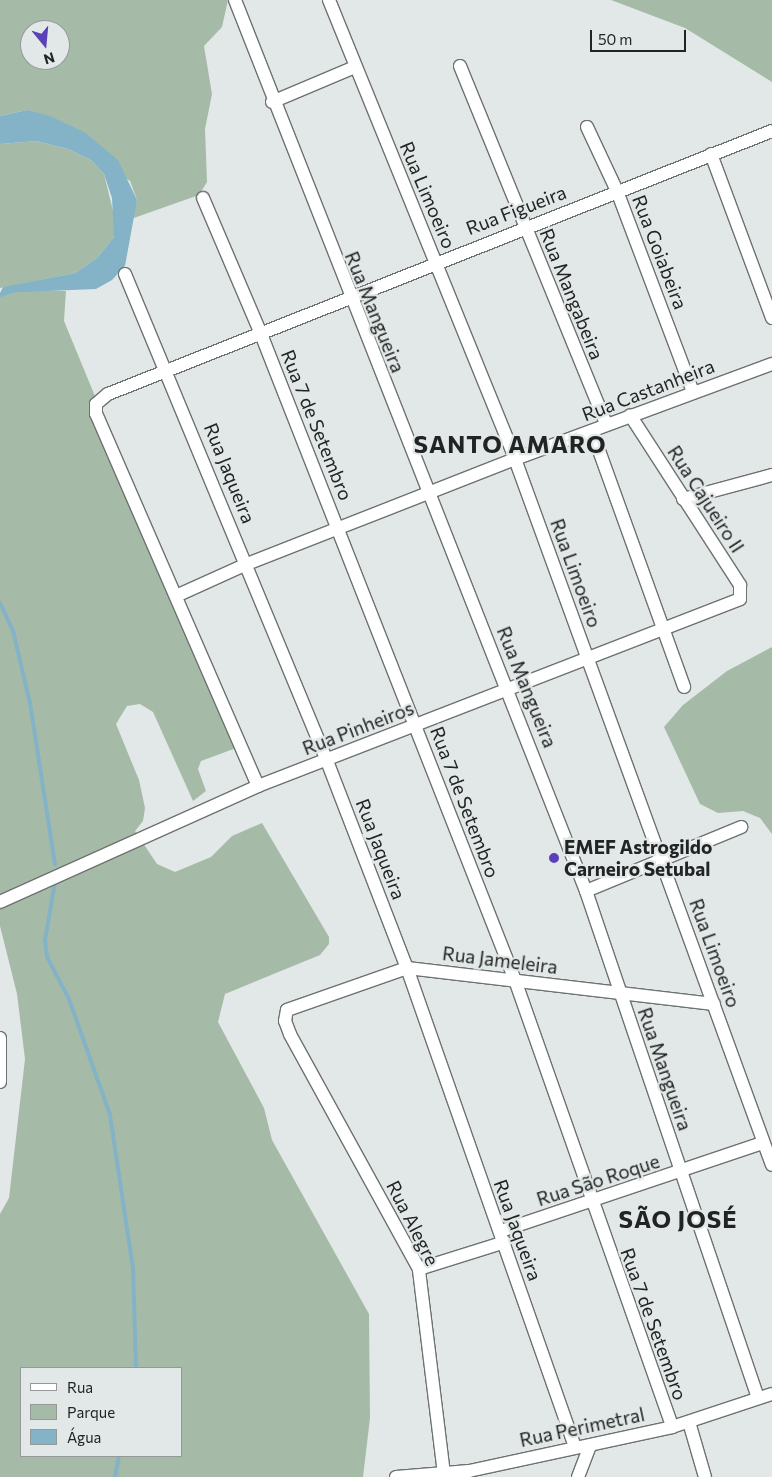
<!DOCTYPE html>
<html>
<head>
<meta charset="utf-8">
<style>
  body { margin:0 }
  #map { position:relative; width:772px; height:1477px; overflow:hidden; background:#e2e8e7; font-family:Commissioner,sans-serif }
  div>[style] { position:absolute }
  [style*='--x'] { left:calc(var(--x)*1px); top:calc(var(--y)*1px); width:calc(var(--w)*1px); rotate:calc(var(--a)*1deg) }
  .green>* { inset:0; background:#a6bba7 }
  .water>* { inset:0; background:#84b3c7 }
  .stream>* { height:4px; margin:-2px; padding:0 2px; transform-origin:2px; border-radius:2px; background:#84b3c7 }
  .roads { filter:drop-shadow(1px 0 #6d7271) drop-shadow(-1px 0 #6d7271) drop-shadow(0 1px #6d7271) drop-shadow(0 -1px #6d7271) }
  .minor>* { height:12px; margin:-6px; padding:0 6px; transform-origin:6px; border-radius:6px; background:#fff }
  .dots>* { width:14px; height:14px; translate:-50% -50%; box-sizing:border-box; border:2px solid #e2e8e7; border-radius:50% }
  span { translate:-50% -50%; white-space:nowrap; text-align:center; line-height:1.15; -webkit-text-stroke:4.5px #e2e8e7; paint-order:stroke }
  .street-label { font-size:19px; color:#222424 }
  .poi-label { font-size:19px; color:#222424; font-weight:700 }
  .left { translate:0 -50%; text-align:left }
  .district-label { font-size:24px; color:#222424; font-weight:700; letter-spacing:1px }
  .legend { position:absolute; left:20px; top:1367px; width:162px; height:90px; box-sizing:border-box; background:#e2e8e7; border:1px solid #959a99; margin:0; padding:6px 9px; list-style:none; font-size:15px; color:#222424 }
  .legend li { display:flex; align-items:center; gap:10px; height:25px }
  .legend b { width:25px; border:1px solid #959a99 }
  .north { position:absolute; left:20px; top:20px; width:50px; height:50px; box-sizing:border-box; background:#e2e8e7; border:1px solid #959a99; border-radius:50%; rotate:163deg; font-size:14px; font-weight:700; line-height:20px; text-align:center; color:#222424 }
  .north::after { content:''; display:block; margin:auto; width:18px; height:22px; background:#5a41b9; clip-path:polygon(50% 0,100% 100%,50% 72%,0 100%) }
  .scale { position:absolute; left:590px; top:30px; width:96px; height:22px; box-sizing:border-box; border:2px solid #222424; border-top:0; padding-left:6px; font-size:15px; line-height:18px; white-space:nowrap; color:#222424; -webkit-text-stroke:4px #e2e8e7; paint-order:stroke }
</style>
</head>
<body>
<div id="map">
  <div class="green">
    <i style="clip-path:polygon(evenodd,0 0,228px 0,222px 27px,204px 46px,212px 94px,205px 129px,207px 182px,199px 195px,131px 219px,137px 200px,130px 181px,27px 110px,0 116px,0 0,30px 30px,60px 30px,60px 60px,30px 60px,30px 30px)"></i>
    <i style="clip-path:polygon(611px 0,772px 0,772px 82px,685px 28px)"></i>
    <i style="clip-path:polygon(36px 141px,68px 149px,91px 160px,104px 174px,116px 223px,114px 237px,97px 258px,75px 273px,0 288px,0 144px)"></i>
    <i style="clip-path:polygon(evenodd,8px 290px,66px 291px,64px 321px,173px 585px,247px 744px,201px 761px,198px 769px,206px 791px,193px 801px,153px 712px,140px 704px,127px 706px,116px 724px,139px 780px,145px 808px,143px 821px,135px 831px,157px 864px,175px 872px,211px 857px,232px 836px,262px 823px,329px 937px,329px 944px,320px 955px,225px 994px,218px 1022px,264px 1108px,272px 1140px,369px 1314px,370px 1418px,363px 1477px,0 1477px,0 1214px,9px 1198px,25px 1059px,17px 994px,0 926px,0 293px,8px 290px,21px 1368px,181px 1368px,181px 1456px,21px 1456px,21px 1368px)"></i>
    <i style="clip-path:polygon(772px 647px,772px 834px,760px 818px,743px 811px,718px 813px,700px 804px,664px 727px,683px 705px,727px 671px)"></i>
  </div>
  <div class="water">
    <i style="clip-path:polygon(27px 110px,50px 116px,86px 133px,118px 160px,137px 200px,125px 266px,112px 280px,96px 289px,0 293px,3px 287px,75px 273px,97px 258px,114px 237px,112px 198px,104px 174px,91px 160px,68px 149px,36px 141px,0 144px,0 116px)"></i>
  </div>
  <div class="stream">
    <i style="--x:0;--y:295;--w:20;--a:-18"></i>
    <i style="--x:0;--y:603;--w:31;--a:65"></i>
    <i style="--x:13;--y:631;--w:74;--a:76.7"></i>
    <i style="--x:30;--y:703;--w:163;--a:81.2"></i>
    <i style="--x:55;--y:882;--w:59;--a:99.8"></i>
    <i style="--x:45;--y:940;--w:17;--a:83"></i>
    <i style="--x:47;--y:957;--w:47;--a:62.4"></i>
    <i style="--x:69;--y:999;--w:123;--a:70.5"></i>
    <i style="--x:110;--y:1115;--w:155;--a:81.5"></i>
    <i style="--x:133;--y:1268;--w:100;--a:88.3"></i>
    <i style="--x:115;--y:1477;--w:21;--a:-79"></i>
  </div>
  <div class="roads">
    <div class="minor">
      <i style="--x:235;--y:0;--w:958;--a:68.5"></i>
      <i style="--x:586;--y:891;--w:535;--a:71.26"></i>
      <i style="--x:329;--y:0;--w:495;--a:67.9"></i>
      <i style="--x:515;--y:459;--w:751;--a:70"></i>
      <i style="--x:460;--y:66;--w:387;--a:67.8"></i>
      <i style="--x:272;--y:102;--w:90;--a:-22.9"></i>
      <i style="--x:587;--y:127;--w:71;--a:64.9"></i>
      <i style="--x:617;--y:191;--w:215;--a:69.3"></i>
      <i style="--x:711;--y:154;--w:175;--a:69.6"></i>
      <i style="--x:203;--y:198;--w:148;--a:66.9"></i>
      <i style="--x:261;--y:334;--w:694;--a:68.54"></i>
      <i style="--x:515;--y:980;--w:474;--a:70.6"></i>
      <i style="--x:125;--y:274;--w:527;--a:67.47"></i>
      <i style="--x:327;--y:761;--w:222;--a:68.9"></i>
      <i style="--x:407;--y:968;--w:508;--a:70.67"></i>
      <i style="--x:592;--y:431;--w:272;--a:70.2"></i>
      <i style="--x:683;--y:499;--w:92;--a:-15.1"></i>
      <i style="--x:176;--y:596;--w:78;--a:-24.3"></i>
      <i style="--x:247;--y:564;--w:288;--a:-21.4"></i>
      <i style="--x:515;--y:459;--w:274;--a:-20.3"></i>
      <i style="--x:258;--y:786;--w:406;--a:-113.5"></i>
      <i style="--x:96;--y:414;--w:10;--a:-90"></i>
      <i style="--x:96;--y:404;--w:16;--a:-40"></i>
      <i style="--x:108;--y:394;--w:714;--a:-21.61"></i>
      <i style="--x:586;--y:891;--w:168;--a:-22.4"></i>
      <i style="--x:0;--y:902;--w:283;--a:-24.2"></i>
      <i style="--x:258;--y:786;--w:517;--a:-21.2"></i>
      <i style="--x:740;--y:599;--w:14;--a:-90"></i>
      <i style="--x:740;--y:585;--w:202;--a:-122.9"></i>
      <i style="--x:0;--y:1038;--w:44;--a:90"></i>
      <i style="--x:501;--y:1231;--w:276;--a:-18.6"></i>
      <i style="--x:419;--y:1269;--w:90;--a:-17.4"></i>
      <i style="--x:689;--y:1422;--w:57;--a:73.8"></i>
      <i style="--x:444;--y:1474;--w:207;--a:-97"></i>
      <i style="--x:419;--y:1269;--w:268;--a:-118.8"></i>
      <i style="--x:290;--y:1034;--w:14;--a:-111"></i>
      <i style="--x:285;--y:1021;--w:11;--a:-80"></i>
      <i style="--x:287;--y:1010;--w:127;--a:-19.3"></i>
      <i style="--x:407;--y:968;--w:309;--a:6.7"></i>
      <i style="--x:396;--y:1477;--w:73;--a:-4.7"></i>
      <i style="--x:469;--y:1471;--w:208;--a:-12.2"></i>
      <i style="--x:672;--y:1427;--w:105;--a:-18.3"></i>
      <i style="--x:578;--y:1477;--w:34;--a:-69"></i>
    </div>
  </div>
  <div class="dots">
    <i style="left:554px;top:858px;background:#5a41b9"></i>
  </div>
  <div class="street-label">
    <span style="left:428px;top:195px;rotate:67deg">Rua Limoeiro</span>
    <span style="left:516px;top:210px;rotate:-21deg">Rua Figueira</span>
    <span style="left:660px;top:252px;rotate:69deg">Rua Goiabeira</span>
    <span style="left:572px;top:294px;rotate:68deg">Rua Mangabeira</span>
    <span style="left:375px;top:312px;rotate:68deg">Rua Mangueira</span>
    <span style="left:648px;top:390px;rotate:-21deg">Rua Castanheira</span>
    <span style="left:317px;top:425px;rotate:68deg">Rua 7 de Setembro</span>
    <span style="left:230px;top:473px;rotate:68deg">Rua Jaqueira</span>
    <span style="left:706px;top:499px;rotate:57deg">Rua Cajueiro II</span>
    <span style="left:576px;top:573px;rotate:70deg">Rua Limoeiro</span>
    <span style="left:527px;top:687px;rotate:68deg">Rua Mangueira</span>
    <span style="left:358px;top:728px;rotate:-21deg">Rua Pinheiros</span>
    <span style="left:465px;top:802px;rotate:69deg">Rua 7 de Setembro</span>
    <span style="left:381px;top:849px;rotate:69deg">Rua Jaqueira</span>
    <span style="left:715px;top:953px;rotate:70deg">Rua Limoeiro</span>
    <span style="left:500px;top:960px;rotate:7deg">Rua Jameleira</span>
    <span style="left:665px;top:1069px;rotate:71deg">Rua Mangueira</span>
    <span style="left:598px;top:1180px;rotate:-18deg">Rua São Roque</span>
    <span style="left:413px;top:1223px;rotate:63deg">Rua Alegre</span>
    <span style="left:518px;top:1230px;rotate:70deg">Rua Jaqueira</span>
    <span style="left:654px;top:1324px;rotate:70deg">Rua 7 de Setembro</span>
    <span style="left:582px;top:1427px;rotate:-12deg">Rua Perimetral</span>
  </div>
  <div class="poi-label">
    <span class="left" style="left:564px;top:858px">EMEF Astrogildo<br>Carneiro Setubal</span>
  </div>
  <div class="district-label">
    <span style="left:510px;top:444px">SANTO AMARO</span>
    <span style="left:678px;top:1219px">SÃO JOSÉ</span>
  </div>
  <ul class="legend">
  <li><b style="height:6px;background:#fff"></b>Rua</li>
  <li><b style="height:14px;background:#a6bba7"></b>Parque</li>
  <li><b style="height:14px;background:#84b3c7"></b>Água</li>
  </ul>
  <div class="north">N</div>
  <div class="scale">50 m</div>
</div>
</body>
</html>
